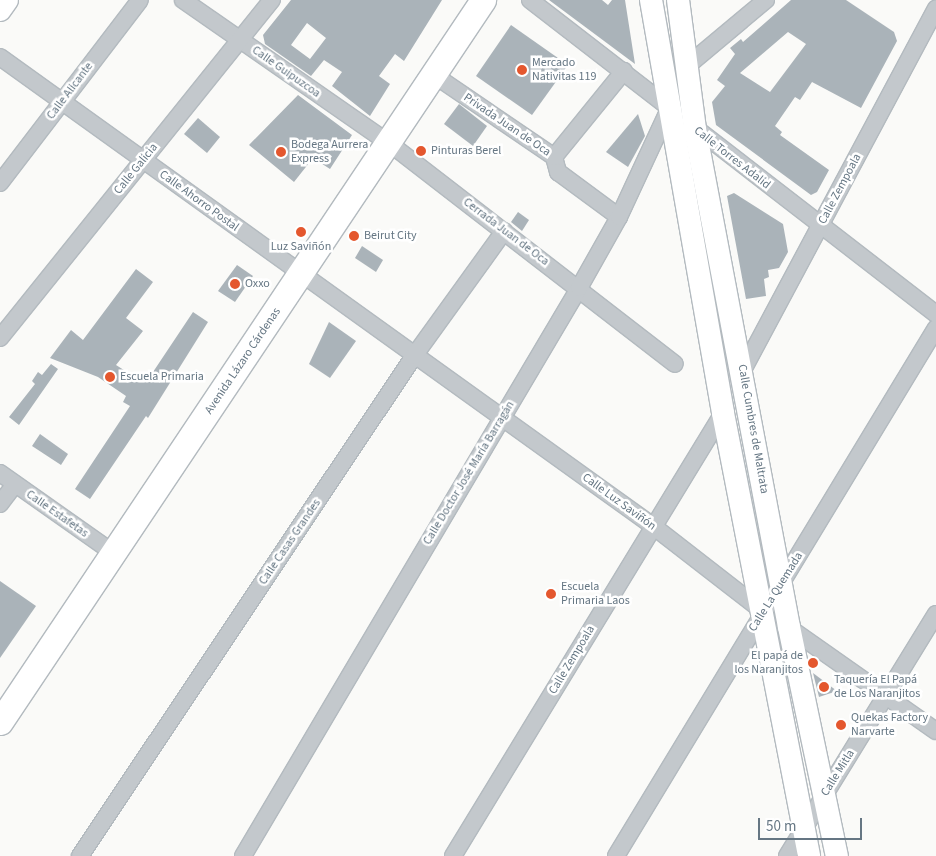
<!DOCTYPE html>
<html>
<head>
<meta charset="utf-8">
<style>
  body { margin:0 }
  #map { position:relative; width:936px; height:856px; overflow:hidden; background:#fafaf8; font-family:"Source Sans 3",sans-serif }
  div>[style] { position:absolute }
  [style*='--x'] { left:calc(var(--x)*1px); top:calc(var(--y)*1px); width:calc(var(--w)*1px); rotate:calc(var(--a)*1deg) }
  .building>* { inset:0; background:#aab3b9 }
  .roads { filter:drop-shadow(1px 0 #b3babf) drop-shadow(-1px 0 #b3babf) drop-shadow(0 1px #b3babf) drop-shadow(0 -1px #b3babf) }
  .street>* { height:16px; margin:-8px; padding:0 8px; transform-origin:8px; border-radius:8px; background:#c3c8cc }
  .secondary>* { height:22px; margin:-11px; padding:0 11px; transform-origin:11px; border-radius:11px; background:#fff }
  .primary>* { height:25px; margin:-12.5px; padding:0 12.5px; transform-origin:12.5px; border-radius:12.5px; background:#fff }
  .dots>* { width:14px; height:14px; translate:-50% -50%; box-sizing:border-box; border:2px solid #fff; border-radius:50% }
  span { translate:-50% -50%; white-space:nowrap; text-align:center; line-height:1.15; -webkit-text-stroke:5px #fff; paint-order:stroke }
  .poi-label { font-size:12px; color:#657683 }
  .left { translate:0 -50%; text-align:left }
  .right { translate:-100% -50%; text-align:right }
  .street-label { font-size:12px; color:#657683 }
  .scale { position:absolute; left:758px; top:818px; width:104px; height:22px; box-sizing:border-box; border:2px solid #657683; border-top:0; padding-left:6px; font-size:15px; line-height:18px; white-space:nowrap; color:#657683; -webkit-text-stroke:4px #fff; paint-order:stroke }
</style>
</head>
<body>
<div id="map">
  <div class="building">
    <i style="clip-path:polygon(evenodd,291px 0,442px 0,404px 61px,395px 54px,379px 76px,390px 84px,370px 116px,332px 86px,342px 72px,324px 60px,311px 76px,265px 44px,263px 35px,291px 0,307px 23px,326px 38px,310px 59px,291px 45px,307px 23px)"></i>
    <i style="clip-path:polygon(549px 0,602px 0,608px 5px,612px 0,625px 0,635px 64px)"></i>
    <i style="clip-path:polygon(evenodd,791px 0,846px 0,894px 32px,897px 41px,861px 108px,812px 82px,800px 100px,795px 97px,775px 126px,782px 132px,780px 135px,829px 170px,817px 192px,811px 195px,716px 125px,712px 102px,725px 86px,717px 80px,735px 54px,730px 48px,741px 39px,743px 42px,791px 0,788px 32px,806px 44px,770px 92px,740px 73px,788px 32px)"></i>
    <i style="clip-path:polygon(511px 25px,568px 65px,532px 115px,476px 76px)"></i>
    <i style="clip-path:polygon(298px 95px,352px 135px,330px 169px,313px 158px,294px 182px,249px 145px)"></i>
    <i style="clip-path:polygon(459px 104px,487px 126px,473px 146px,444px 124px)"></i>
    <i style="clip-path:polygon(638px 114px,645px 136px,628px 167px,606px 152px)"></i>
    <i style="clip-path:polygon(198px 118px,220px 137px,207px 153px,184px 134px)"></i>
    <i style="clip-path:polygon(734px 193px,783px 224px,788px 252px,779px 268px,768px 270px,769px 277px,764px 279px,766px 296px,746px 299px,727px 196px)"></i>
    <i style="clip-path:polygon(518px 212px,529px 220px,522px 231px,511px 222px)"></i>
    <i style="clip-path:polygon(362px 246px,383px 260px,376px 272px,355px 258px)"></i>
    <i style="clip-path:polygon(237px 265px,253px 276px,235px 302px,218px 291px)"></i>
    <i style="clip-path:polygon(136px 269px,153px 282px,126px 318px,143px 331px,116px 365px,138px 379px,142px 374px,149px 378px,193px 312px,208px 322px,148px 418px,146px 416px,90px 499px,75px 489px,130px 406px,123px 402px,126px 396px,98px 377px,50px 358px,71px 330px,83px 340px)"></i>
    <i style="clip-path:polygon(329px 322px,356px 341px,330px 378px,309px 364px)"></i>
    <i style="clip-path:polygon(51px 364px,58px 369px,19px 425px,9px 417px,35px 384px,32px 381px,38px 372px,42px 375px)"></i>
    <i style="clip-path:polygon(40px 434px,68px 454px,61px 465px,32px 446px)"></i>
    <i style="clip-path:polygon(0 581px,36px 606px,0 658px)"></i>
    <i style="clip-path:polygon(813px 673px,837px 691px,819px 697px)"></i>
  </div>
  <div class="roads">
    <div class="street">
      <i style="--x:183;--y:0;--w:251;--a:34.8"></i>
      <i style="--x:389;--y:143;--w:361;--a:37.7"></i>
      <i style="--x:530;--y:0;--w:513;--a:37.72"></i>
      <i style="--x:0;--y:57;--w:804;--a:35.69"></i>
      <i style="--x:653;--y:526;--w:140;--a:37.8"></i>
      <i style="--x:687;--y:66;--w:103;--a:-39.9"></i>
      <i style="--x:434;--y:75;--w:145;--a:34.3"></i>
      <i style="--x:554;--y:157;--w:16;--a:75"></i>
      <i style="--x:558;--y:172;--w:76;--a:36.4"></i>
      <i style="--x:554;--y:157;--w:111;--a:-50.9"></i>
      <i style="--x:0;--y:183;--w:230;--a:-52.6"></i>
      <i style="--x:0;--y:338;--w:434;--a:-51.2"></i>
      <i style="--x:743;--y:370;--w:410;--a:-61.9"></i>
      <i style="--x:0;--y:473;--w:141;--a:35.2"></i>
      <i style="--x:0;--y:504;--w:25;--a:-53"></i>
      <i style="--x:785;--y:625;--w:184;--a:35.1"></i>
      <i style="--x:80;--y:856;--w:601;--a:-56.26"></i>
      <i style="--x:414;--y:356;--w:154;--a:-54.2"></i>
      <i style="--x:243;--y:856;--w:660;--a:-59.39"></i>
      <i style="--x:579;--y:288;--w:81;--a:-60.6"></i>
      <i style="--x:619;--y:217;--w:123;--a:-65.1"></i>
      <i style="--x:453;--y:856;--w:519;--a:-58.64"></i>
      <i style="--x:616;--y:856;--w:617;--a:-58.78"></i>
      <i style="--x:787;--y:856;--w:284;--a:-58.4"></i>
    </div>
    <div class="secondary">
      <i style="--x:651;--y:0;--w:419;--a:80.1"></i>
      <i style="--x:723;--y:413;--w:451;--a:79"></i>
      <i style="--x:678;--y:0;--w:130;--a:82.5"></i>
      <i style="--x:695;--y:129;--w:507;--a:79.31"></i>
      <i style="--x:789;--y:627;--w:234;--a:78.2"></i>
      <i style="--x:0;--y:10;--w:12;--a:-55"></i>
    </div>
    <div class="primary">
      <i style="--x:0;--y:722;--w:869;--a:-56.22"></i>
    </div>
  </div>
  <div class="dots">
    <i style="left:522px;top:70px;background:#e4572e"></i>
    <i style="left:421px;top:151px;background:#e4572e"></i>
    <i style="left:281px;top:152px;background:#e4572e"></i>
    <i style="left:301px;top:232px;background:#e4572e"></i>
    <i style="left:354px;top:236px;background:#e4572e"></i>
    <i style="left:235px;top:284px;background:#e4572e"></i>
    <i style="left:110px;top:377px;background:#e4572e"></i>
    <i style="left:551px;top:594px;background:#e4572e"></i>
    <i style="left:813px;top:663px;background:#e4572e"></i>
    <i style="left:824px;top:687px;background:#e4572e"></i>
    <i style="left:841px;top:725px;background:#e4572e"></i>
  </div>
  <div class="poi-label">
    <span class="left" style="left:532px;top:70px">Mercado<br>Nativitas 119</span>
    <span class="left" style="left:291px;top:152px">Bodega Aurrera<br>Express</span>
    <span class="left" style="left:431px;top:151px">Pinturas Berel</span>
    <span class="left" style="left:364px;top:236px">Beirut City</span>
    <span style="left:301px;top:247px">Luz Saviñón</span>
    <span class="left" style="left:245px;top:284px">Oxxo</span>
    <span class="left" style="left:120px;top:377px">Escuela Primaria</span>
    <span class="left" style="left:561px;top:594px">Escuela<br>Primaria Laos</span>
    <span class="right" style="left:803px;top:663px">El papá de<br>los Naranjitos</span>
    <span class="left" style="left:834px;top:687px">Taquería El Papá<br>de Los Naranjitos</span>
    <span class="left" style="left:851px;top:725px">Quekas Factory<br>Narvarte</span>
  </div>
  <div class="street-label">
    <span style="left:286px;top:72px;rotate:35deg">Calle Guipuzcoa</span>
    <span style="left:70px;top:91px;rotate:-53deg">Calle Alicante</span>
    <span style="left:507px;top:125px;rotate:34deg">Privada Juan de Oca</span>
    <span style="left:732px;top:158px;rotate:38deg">Calle Torres Adalid</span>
    <span style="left:136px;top:169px;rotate:-51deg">Calle Galicia</span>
    <span style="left:840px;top:189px;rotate:-62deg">Calle Zempoala</span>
    <span style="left:199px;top:201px;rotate:36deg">Calle Ahorro Postal</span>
    <span style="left:506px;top:232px;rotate:37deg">Cerrada Juan de Oca</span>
    <span style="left:243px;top:361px;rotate:-56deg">Avenida Lázaro Cárdenas</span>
    <span style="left:753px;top:429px;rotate:80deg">Calle Cumbres de Maltrata</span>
    <span style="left:469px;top:473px;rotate:-59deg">Calle Doctor José María Barragán</span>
    <span style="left:619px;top:502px;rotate:36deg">Calle Luz Saviñón</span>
    <span style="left:57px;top:514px;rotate:35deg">Calle Estafetas</span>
    <span style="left:290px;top:542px;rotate:-56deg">Calle Casas Grandes</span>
    <span style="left:776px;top:592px;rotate:-58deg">Calle La Quemada</span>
    <span style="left:572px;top:660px;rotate:-59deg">Calle Zempoala</span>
    <span style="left:838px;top:773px;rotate:-58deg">Calle Mitla</span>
  </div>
  <div class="scale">50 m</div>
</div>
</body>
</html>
